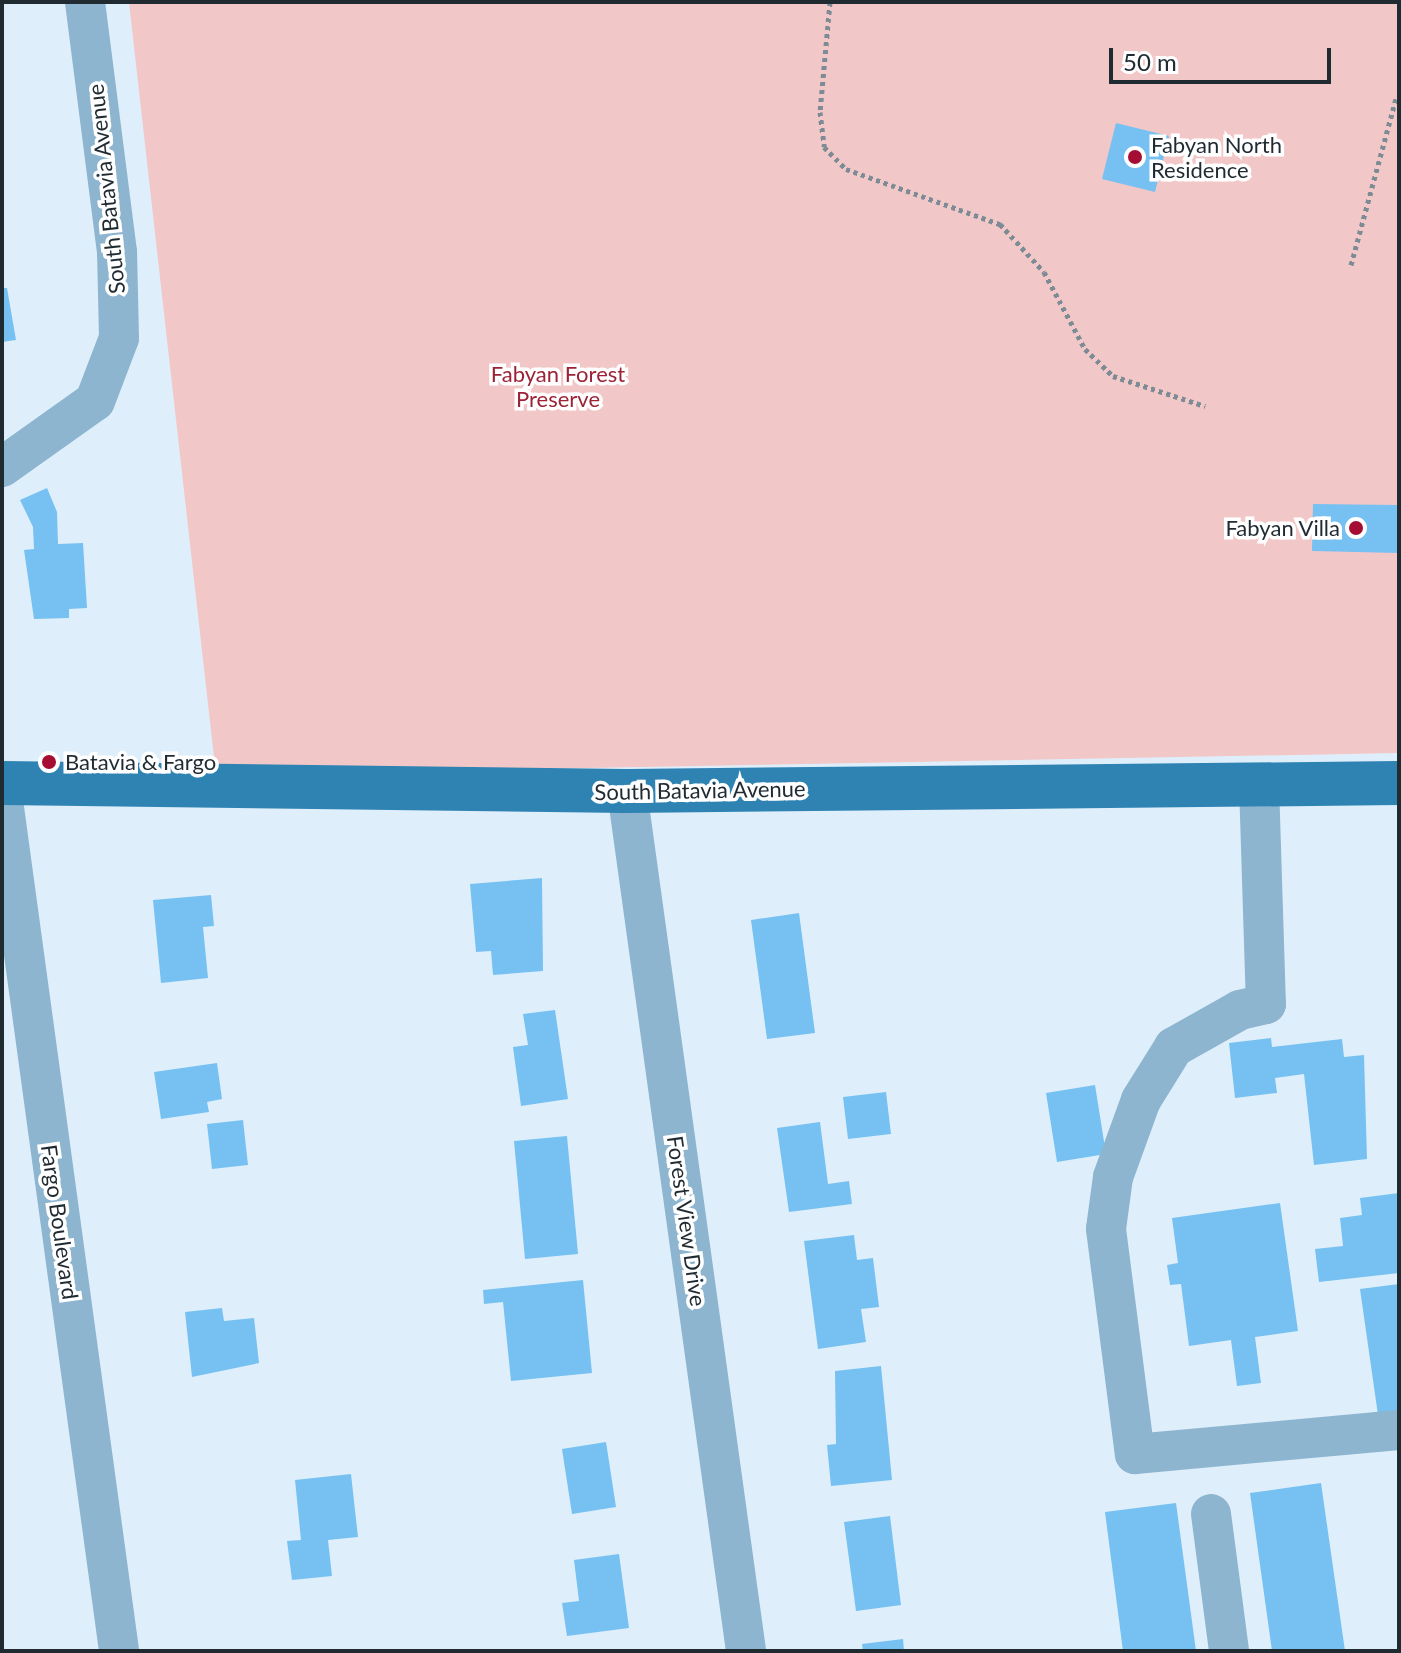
<!DOCTYPE html>
<html>
<head>
<meta charset="utf-8">
<style>
  body { margin:0 }
  #map { position:relative; width:1401px; height:1653px; overflow:hidden; background:#deeffb; font-family:Lato,sans-serif }
  div>[style] { position:absolute }
  [style*='--x'] { left:calc(var(--x)*1px); top:calc(var(--y)*1px); width:calc(var(--w)*1px); rotate:calc(var(--a)*1deg) }
  .green>* { inset:0; background:#f2c7c7 }
  .building>* { inset:0; background:#76c1f2 }
  .path>* { height:5px; margin-top:-2.5px; transform-origin:0; background:repeating-linear-gradient(90deg,#7d8b95 0 4px,transparent 0 8px) }
  .minor>* { height:40px; margin:-20px; padding:0 20px; transform-origin:20px; border-radius:20px; background:#8db5cf }
  .major>* { height:44px; margin:-22px; padding:0 22px; transform-origin:22px; border-radius:22px; background:#2f83b3 }
  .dots>* { width:22px; height:22px; translate:-50% -50%; box-sizing:border-box; border:4px solid #fff; border-radius:50% }
  span { translate:-50% -50%; white-space:nowrap; text-align:center; line-height:1.15; -webkit-text-stroke:7px #fff; paint-order:stroke }
  .poi-label { font-size:22px; color:#1f2a31 }
  .left { translate:0 -50%; text-align:left }
  .right { translate:-100% -50%; text-align:right }
  .street-label { font-size:22px; color:#1f2a31 }
  .park-label { font-size:22px; color:#9c2236 }
  .frame { position:absolute; inset:0; border:4px solid #1f2a31; pointer-events:none }
  .scale { position:absolute; left:1109px; top:48px; width:222px; height:36px; box-sizing:border-box; border:4px solid #1f2a31; border-top:0; padding-left:10px; font-size:24px; line-height:28px; white-space:nowrap; color:#1f2a31; -webkit-text-stroke:6px #fff; paint-order:stroke }
</style>
</head>
<body>
<div id="map">
  <div class="green">
    <i style="clip-path:polygon(129px 2px,1399px 2px,1399px 753px,216px 775px)"></i>
  </div>
  <div class="building">
    <i style="clip-path:polygon(1116px 123px,1169px 136px,1155px 192px,1102px 179px)"></i>
    <i style="clip-path:polygon(2px 288px,7px 288px,16px 340px,2px 342px)"></i>
    <i style="clip-path:polygon(47px 488px,57px 512px,58px 544px,83px 543px,87px 608px,69px 609px,69px 618px,34px 619px,24px 550px,34px 549px,33px 527px,20px 500px)"></i>
    <i style="clip-path:polygon(1313px 504px,1399px 505px,1399px 553px,1312px 551px)"></i>
    <i style="clip-path:polygon(542px 878px,543px 971px,493px 975px,491px 951px,476px 952px,470px 884px)"></i>
    <i style="clip-path:polygon(211px 895px,214px 926px,203px 927px,208px 978px,161px 983px,153px 900px)"></i>
    <i style="clip-path:polygon(799px 913px,815px 1033px,767px 1039px,751px 920px)"></i>
    <i style="clip-path:polygon(555px 1010px,568px 1099px,521px 1106px,513px 1047px,528px 1045px,523px 1014px)"></i>
    <i style="clip-path:polygon(1271px 1038px,1272px 1047px,1342px 1039px,1344px 1057px,1364px 1055px,1367px 1159px,1314px 1165px,1304px 1074px,1275px 1078px,1277px 1093px,1235px 1098px,1229px 1043px)"></i>
    <i style="clip-path:polygon(217px 1063px,222px 1099px,207px 1102px,209px 1112px,161px 1119px,154px 1072px)"></i>
    <i style="clip-path:polygon(1095px 1085px,1106px 1154px,1057px 1162px,1046px 1093px)"></i>
    <i style="clip-path:polygon(886px 1092px,891px 1134px,848px 1139px,843px 1097px)"></i>
    <i style="clip-path:polygon(243px 1120px,248px 1165px,212px 1169px,207px 1124px)"></i>
    <i style="clip-path:polygon(820px 1122px,828px 1184px,849px 1181px,852px 1204px,789px 1212px,777px 1128px)"></i>
    <i style="clip-path:polygon(567px 1136px,578px 1254px,525px 1259px,514px 1141px)"></i>
    <i style="clip-path:polygon(1399px 1193px,1399px 1273px,1319px 1282px,1315px 1249px,1343px 1246px,1340px 1218px,1362px 1215px,1360px 1198px)"></i>
    <i style="clip-path:polygon(1280px 1203px,1298px 1331px,1255px 1337px,1261px 1383px,1237px 1386px,1231px 1340px,1189px 1346px,1181px 1284px,1170px 1285px,1167px 1265px,1178px 1263px,1172px 1218px)"></i>
    <i style="clip-path:polygon(854px 1235px,857px 1260px,873px 1258px,879px 1307px,861px 1309px,866px 1342px,818px 1349px,804px 1241px)"></i>
    <i style="clip-path:polygon(583px 1280px,592px 1373px,511px 1381px,503px 1302px,484px 1304px,483px 1290px)"></i>
    <i style="clip-path:polygon(1399px 1284px,1399px 1411px,1378px 1415px,1360px 1289px)"></i>
    <i style="clip-path:polygon(222px 1308px,224px 1321px,254px 1318px,259px 1363px,192px 1377px,185px 1312px)"></i>
    <i style="clip-path:polygon(881px 1366px,892px 1480px,831px 1486px,827px 1445px,836px 1444px,835px 1371px)"></i>
    <i style="clip-path:polygon(606px 1442px,616px 1507px,572px 1514px,562px 1449px)"></i>
    <i style="clip-path:polygon(351px 1474px,358px 1537px,328px 1540px,332px 1576px,292px 1580px,287px 1541px,301px 1540px,295px 1480px)"></i>
    <i style="clip-path:polygon(1321px 1483px,1345px 1651px,1272px 1651px,1250px 1493px)"></i>
    <i style="clip-path:polygon(1176px 1503px,1196px 1651px,1123px 1651px,1105px 1512px)"></i>
    <i style="clip-path:polygon(890px 1516px,901px 1605px,856px 1611px,844px 1522px)"></i>
    <i style="clip-path:polygon(619px 1554px,629px 1628px,567px 1636px,562px 1603px,579px 1601px,574px 1560px)"></i>
    <i style="clip-path:polygon(903px 1639px,904px 1651px,863px 1651px,862px 1644px)"></i>
  </div>
  <div class="path">
    <i style="--x:830;--y:2;--w:110;--a:95.2"></i>
    <i style="--x:820;--y:112;--w:35;--a:83"></i>
    <i style="--x:824;--y:147;--w:31;--a:45"></i>
    <i style="--x:846;--y:169;--w:164;--a:19.7"></i>
    <i style="--x:1000;--y:224;--w:65;--a:47.5"></i>
    <i style="--x:1044;--y:272;--w:87;--a:62"></i>
    <i style="--x:1085;--y:349;--w:39;--a:44"></i>
    <i style="--x:1113;--y:376;--w:97;--a:18.1"></i>
    <i style="--x:1351;--y:265;--w:176;--a:-74.9"></i>
  </div>
  <div class="minor">
    <i style="--x:2;--y:467;--w:114;--a:-35.4"></i>
    <i style="--x:95;--y:401;--w:67;--a:-69.1"></i>
    <i style="--x:119;--y:338;--w:86;--a:-91.3"></i>
    <i style="--x:117;--y:252;--w:252;--a:-97.3"></i>
    <i style="--x:1259;--y:784;--w:220;--a:88.2"></i>
    <i style="--x:1266;--y:1004;--w:27;--a:167"></i>
    <i style="--x:1240;--y:1010;--w:76;--a:150.7"></i>
    <i style="--x:1174;--y:1047;--w:62;--a:121.9"></i>
    <i style="--x:1141;--y:1100;--w:82;--a:110"></i>
    <i style="--x:1113;--y:1177;--w:52;--a:97.7"></i>
    <i style="--x:1106;--y:1229;--w:227;--a:82.7"></i>
    <i style="--x:1135;--y:1454;--w:265;--a:-5.2"></i>
    <i style="--x:627;--y:791;--w:868;--a:82.12"></i>
    <i style="--x:2;--y:793;--w:866;--a:82.23"></i>
    <i style="--x:1211;--y:1514;--w:138;--a:82.5"></i>
  </div>
  <div class="major">
    <i style="--x:2;--y:783;--w:625;--a:0.73"></i>
    <i style="--x:627;--y:791;--w:772;--a:-0.59"></i>
  </div>
  <div class="dots">
    <i style="left:1135px;top:157px;background:#a60d33"></i>
    <i style="left:1356px;top:528px;background:#a60d33"></i>
    <i style="left:49px;top:762px;background:#a60d33"></i>
  </div>
  <div class="poi-label">
    <span class="left" style="left:1151px;top:157px">Fabyan North<br>Residence</span>
    <span class="right" style="left:1340px;top:528px">Fabyan Villa</span>
    <span class="left" style="left:65px;top:762px">Batavia &amp; Fargo</span>
  </div>
  <div class="street-label">
    <span style="left:106px;top:189px;rotate:-96deg">South Batavia Avenue</span>
    <span style="left:700px;top:790px;rotate:-1deg">South Batavia Avenue</span>
    <span style="left:687px;top:1221px;rotate:82deg">Forest View Drive</span>
    <span style="left:60px;top:1222px;rotate:82deg">Fargo Boulevard</span>
  </div>
  <div class="park-label">
    <span style="left:558px;top:386px">Fabyan Forest<br>Preserve</span>
  </div>
  <div class="frame"></div>
  <div class="scale">50 m</div>
</div>
</body>
</html>
